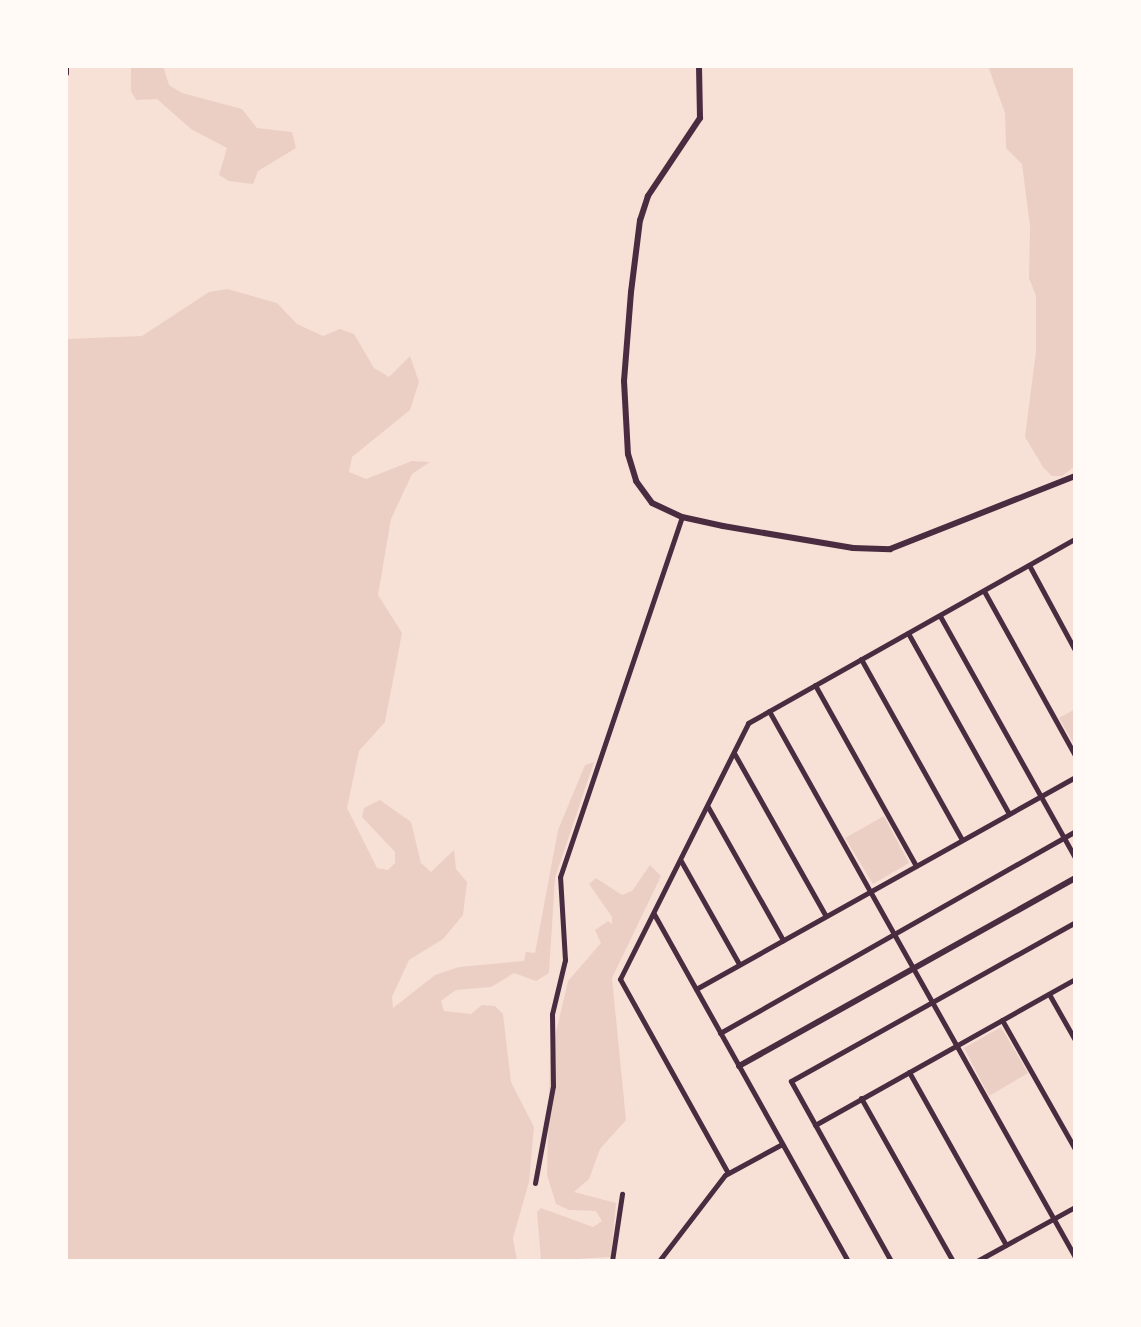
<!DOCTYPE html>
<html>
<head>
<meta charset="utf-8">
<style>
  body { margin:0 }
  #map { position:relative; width:1141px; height:1327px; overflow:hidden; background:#f7e1d7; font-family:Mulish,sans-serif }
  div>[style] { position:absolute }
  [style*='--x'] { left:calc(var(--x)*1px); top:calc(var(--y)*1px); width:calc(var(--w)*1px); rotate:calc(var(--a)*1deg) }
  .green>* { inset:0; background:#ebcfc5 }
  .minor>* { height:5px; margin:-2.5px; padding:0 2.5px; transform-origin:2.5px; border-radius:2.5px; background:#4a2c40 }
  .tertiary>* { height:6px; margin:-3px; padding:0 3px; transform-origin:3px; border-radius:3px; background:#4a2c40 }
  span { translate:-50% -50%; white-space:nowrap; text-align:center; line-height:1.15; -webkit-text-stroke:6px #fffaf5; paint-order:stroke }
  .frame { position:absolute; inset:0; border:68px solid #fffaf5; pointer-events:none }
</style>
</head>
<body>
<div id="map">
  <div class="green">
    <i style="clip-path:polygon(131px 66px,163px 66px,169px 85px,182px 93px,242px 109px,257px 128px,292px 132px,296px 148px,258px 171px,253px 184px,229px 181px,219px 175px,227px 148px,191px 129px,157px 99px,136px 100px,131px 91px)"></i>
    <i style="clip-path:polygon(988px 66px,1075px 66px,1075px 466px,1062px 476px,1052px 476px,1043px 467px,1025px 437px,1036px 351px,1036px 296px,1029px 278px,1030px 226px,1022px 164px,1006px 148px,1005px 113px)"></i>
    <i style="clip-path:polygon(227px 289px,277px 303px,297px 324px,323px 336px,340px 329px,354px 334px,374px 368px,389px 377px,410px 356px,419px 382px,410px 410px,352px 457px,349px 472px,366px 479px,412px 461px,430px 462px,412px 474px,391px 519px,378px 595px,402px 633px,385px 722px,359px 751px,347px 808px,377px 868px,388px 870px,395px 863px,395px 852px,362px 817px,364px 808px,380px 800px,411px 822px,421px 863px,431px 872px,454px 850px,456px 869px,467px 882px,463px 915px,443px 939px,409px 960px,392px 997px,393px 1008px,435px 975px,459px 967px,524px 961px,526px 952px,535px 953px,558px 830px,585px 765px,594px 762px,555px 878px,549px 973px,536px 981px,514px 973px,491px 987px,456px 990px,441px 1001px,444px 1011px,471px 1014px,482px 1005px,495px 1006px,503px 1014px,511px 1082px,534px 1127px,529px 1182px,513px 1238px,517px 1261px,66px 1261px,66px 339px,142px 336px,209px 292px)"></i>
    <i style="clip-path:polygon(1075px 709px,1075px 746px,1059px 718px)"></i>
    <i style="clip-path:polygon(884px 816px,909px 863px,873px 884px,845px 838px)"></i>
    <i style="clip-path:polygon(650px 865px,661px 876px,612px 978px,626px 1120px,600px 1149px,589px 1179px,574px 1192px,616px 1203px,611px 1257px,541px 1261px,537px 1212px,541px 1208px,593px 1227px,602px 1221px,596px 1211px,569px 1210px,556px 1204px,547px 1175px,550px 1058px,568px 981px,601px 943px,595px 930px,608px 921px,612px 924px,612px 917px,589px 884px,596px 878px,622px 895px,632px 891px)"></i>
    <i style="clip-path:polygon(1001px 1027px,1028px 1073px,989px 1096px,964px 1048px)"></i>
  </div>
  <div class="minor">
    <i style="--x:66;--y:73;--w:7;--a:-90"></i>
    <i style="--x:1029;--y:565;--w:97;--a:61.6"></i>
    <i style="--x:984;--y:591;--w:188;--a:61"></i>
    <i style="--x:940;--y:616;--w:277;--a:60.8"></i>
    <i style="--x:908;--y:633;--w:207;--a:60.8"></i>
    <i style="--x:861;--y:659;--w:207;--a:60.8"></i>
    <i style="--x:815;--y:685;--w:207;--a:60.8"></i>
    <i style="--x:769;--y:711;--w:626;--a:60.73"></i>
    <i style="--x:734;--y:753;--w:187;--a:60.6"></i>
    <i style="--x:708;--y:807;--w:153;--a:60.6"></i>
    <i style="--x:681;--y:861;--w:118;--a:60.6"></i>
    <i style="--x:654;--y:914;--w:398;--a:60.8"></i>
    <i style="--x:696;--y:989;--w:434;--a:-29.2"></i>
    <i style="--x:1049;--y:994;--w:53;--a:60.5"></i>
    <i style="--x:1002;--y:1020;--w:148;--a:60.5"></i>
    <i style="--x:720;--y:1033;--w:408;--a:-29.6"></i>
    <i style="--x:909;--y:1072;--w:198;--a:60.7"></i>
    <i style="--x:861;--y:1098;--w:187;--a:60.6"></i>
    <i style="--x:815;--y:1125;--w:298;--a:-29.3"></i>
    <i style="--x:728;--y:1173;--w:222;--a:-119.1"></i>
    <i style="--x:620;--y:979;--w:286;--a:-63.4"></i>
    <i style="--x:748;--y:723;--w:375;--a:-29.4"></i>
    <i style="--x:535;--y:1183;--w:99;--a:-79.5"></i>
    <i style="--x:553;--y:1086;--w:72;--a:-90.8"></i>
    <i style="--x:552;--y:1014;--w:56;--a:-76.5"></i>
    <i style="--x:565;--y:960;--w:83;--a:-93.4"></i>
    <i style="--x:560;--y:877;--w:380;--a:-71.3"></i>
    <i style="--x:612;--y:1261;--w:68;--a:-81.5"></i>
    <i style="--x:659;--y:1261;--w:108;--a:-52.5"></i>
    <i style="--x:725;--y:1175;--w:65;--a:-28.5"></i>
    <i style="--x:891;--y:1261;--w:206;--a:-119.1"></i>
    <i style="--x:791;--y:1081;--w:325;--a:-29.2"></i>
    <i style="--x:977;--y:1261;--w:112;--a:-28.9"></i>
  </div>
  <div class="tertiary">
    <i style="--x:699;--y:66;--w:52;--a:88.9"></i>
    <i style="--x:700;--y:118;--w:94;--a:123.7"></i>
    <i style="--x:648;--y:196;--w:25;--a:108"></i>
    <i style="--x:640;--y:220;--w:73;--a:97.1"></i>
    <i style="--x:631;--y:292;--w:89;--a:94.5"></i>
    <i style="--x:624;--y:381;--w:73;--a:86.9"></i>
    <i style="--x:628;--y:454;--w:28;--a:73"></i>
    <i style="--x:636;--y:481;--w:27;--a:54"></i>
    <i style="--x:652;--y:503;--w:33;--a:25"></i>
    <i style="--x:682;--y:517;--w:42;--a:12.4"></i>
    <i style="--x:723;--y:526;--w:132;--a:9.6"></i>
    <i style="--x:853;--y:548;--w:37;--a:2"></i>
    <i style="--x:890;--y:549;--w:199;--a:-21.5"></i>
    <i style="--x:739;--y:1066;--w:385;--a:-29.2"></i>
  </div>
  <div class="frame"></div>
</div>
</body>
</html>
